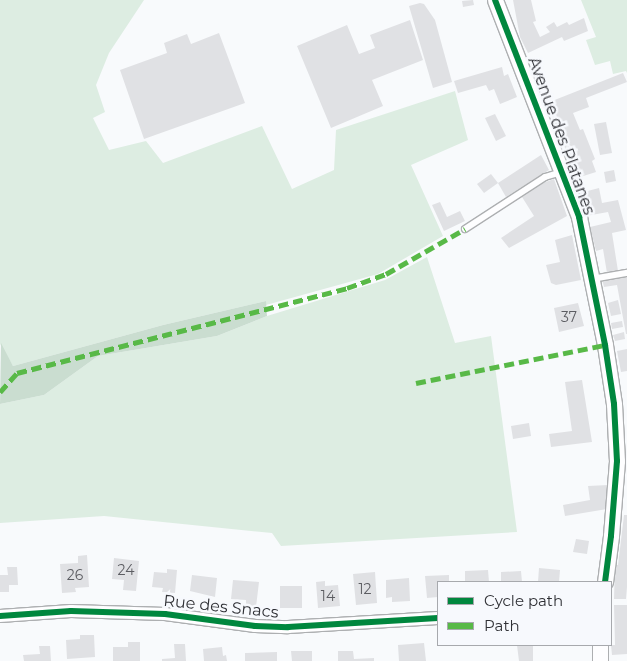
<!DOCTYPE html>
<html>
<head>
<meta charset="utf-8">
<style>
  body { margin:0 }
  #map { position:relative; width:627px; height:661px; overflow:hidden; background:#f8fafc; font-family:Montserrat,sans-serif }
  div>[style] { position:absolute }
  [style*='--x'] { left:calc(var(--x)*1px); top:calc(var(--y)*1px); width:calc(var(--w)*1px); rotate:calc(var(--a)*1deg) }
  .green>* { inset:0; background:#ddede2 }
  .forest>* { inset:0; background:#caddd0 }
  .building>* { inset:0; background:#e0e1e4 }
  .roads { filter:drop-shadow(1px 0 #adafb1) drop-shadow(-1px 0 #adafb1) drop-shadow(0 1px #adafb1) drop-shadow(0 -1px #adafb1) }
  .service>* { height:6px; margin:-3px; padding:0 3px; transform-origin:3px; border-radius:3px; background:#fefeff }
  .minor>* { height:12px; margin:-6px; padding:0 6px; transform-origin:6px; border-radius:6px; background:#fefeff }
  .tertiary>* { height:15px; margin:-7.5px; padding:0 7.5px; transform-origin:7.5px; border-radius:7.5px; background:#fefeff }
  .quiet>* { height:5px; margin-top:-2.5px; transform-origin:0; background:repeating-linear-gradient(90deg,#58b947 0 10px,transparent 0 15px) }
  .cycleway>* { height:6px; margin:-3px; padding:0 3px; transform-origin:3px; border-radius:3px; background:#00873e }
  span { translate:-50% -50%; white-space:nowrap; text-align:center; line-height:1.15; -webkit-text-stroke:5px #f7f9fd; paint-order:stroke }
  .number-label { font-size:14px; color:#5c5d62 }
  .number-label span { -webkit-text-stroke-width:0 }
  .street-label { font-size:16px; color:#2f3035 }
  .legend { position:absolute; left:437px; top:581px; width:175px; height:65px; box-sizing:border-box; background:#f7f9fd; border:1px solid #a7a9ad; margin:0; padding:6px 9px; list-style:none; font-size:15px; color:#2f3035 }
  .legend li { display:flex; align-items:center; gap:10px; height:25px }
  .legend b { width:25px; border:1px solid #a7a9ad }
</style>
</head>
<body>
<div id="map">
  <div class="green">
    <i style="clip-path:polygon(0 0,144px 0,109px 53px,96px 85px,105px 112px,93px 118px,109px 150px,146px 141px,163px 163px,262px 126px,292px 189px,334px 170px,336px 130px,455px 91px,468px 140px,411px 165px,443px 236px,378px 274px,266px 305px,266px 301px,163px 325px,13px 366px,0 344px)"></i>
    <i style="clip-path:polygon(581px 0,627px 0,627px 73px,626px 71px,613px 74px,610px 61px,595px 65px,586px 40px,596px 37px)"></i>
    <i style="clip-path:polygon(427px 257px,455px 343px,491px 336px,517px 532px,281px 546px,272px 533px,104px 516px,0 523px,0 404px,44px 395px,98px 356px,217px 336px,267px 316px,385px 280px)"></i>
  </div>
  <div class="forest">
    <i style="clip-path:polygon(266px 301px,267px 316px,217px 336px,98px 356px,44px 395px,0 404px,1px 343px,13px 366px,163px 325px)"></i>
  </div>
  <div class="building">
    <i style="clip-path:polygon(473px 0,474px 5px,463px 7px,462px 1px)"></i>
    <i style="clip-path:polygon(513px 0,531px 0,536px 21px,533px 22px,540px 37px,550px 32px,546px 27px,554px 22px,557px 27px,567px 22px,569px 25px,584px 18px,588px 31px,564px 41px,562px 37px,528px 53px,520px 37px)"></i>
    <i style="clip-path:polygon(420px 3px,424px 4px,435px 20px,452px 82px,433px 88px,409px 6px)"></i>
    <i style="clip-path:polygon(410px 20px,423px 60px,372px 80px,383px 106px,331px 128px,297px 46px,347px 25px,359px 54px,375px 48px,370px 35px)"></i>
    <i style="clip-path:polygon(219px 33px,245px 103px,144px 139px,120px 70px,167px 53px,164px 43px,187px 34px,191px 44px)"></i>
    <i style="clip-path:polygon(502px 67px,504px 76px,508px 74px,517px 97px,500px 104px,494px 89px,489px 91px,486px 85px,458px 93px,454px 81px)"></i>
    <i style="clip-path:polygon(623px 73px,627px 82px,586px 98px,589px 107px,573px 113px,580px 130px,583px 129px,595px 159px,592px 161px,596px 172px,577px 178px,547px 103px)"></i>
    <i style="clip-path:polygon(495px 114px,506px 136px,496px 141px,485px 118px)"></i>
    <i style="clip-path:polygon(606px 122px,612px 153px,600px 155px,594px 124px)"></i>
    <i style="clip-path:polygon(541px 155px,549px 170px,506px 197px,498px 183px)"></i>
    <i style="clip-path:polygon(614px 170px,616px 181px,606px 183px,604px 172px)"></i>
    <i style="clip-path:polygon(491px 174px,498px 183px,484px 193px,477px 184px)"></i>
    <i style="clip-path:polygon(554px 179px,567px 216px,509px 248px,501px 238px,534px 216px,522px 197px,543px 183px)"></i>
    <i style="clip-path:polygon(599px 188px,602px 203px,618px 200px,626px 230px,612px 233px,618px 271px,607px 273px,603px 249px,596px 251px,590px 227px,611px 222px,608px 212px,586px 216px,580px 193px)"></i>
    <i style="clip-path:polygon(440px 202px,447px 217px,460px 211px,465px 221px,444px 231px,432px 205px)"></i>
    <i style="clip-path:polygon(572px 235px,581px 280px,556px 285px,551px 283px,546px 265px,560px 262px,555px 240px)"></i>
    <i style="clip-path:polygon(627px 276px,627px 334px,626px 334px,617px 285px,604px 287px,602px 279px)"></i>
    <i style="clip-path:polygon(618px 300px,621px 314px,611px 316px,608px 303px)"></i>
    <i style="clip-path:polygon(578px 303px,584px 326px,559px 332px,554px 308px)"></i>
    <i style="clip-path:polygon(622px 321px,623px 327px,612px 329px,611px 323px)"></i>
    <i style="clip-path:polygon(624px 332px,625px 339px,615px 341px,613px 335px)"></i>
    <i style="clip-path:polygon(627px 349px,627px 371px,621px 372px,617px 351px)"></i>
    <i style="clip-path:polygon(582px 380px,592px 442px,551px 447px,549px 434px,572px 431px,565px 382px)"></i>
    <i style="clip-path:polygon(529px 423px,531px 436px,513px 439px,511px 426px)"></i>
    <i style="clip-path:polygon(608px 485px,607px 509px,565px 516px,563px 505px,590px 500px,588px 486px)"></i>
    <i style="clip-path:polygon(624px 515px,627px 515px,627px 587px,626px 599px,614px 599px,615px 565px,618px 565px)"></i>
    <i style="clip-path:polygon(576px 539px,589px 541px,587px 554px,573px 552px)"></i>
    <i style="clip-path:polygon(87px 555px,89px 587px,75px 588px,76px 592px,62px 593px,60px 564px,78px 563px,78px 556px)"></i>
    <i style="clip-path:polygon(114px 558px,139px 561px,136px 591px,123px 590px,124px 580px,112px 579px)"></i>
    <i style="clip-path:polygon(7px 567px,17px 567px,18px 585px,9px 585px,9px 592px,0 592px,0 575px,8px 575px)"></i>
    <i style="clip-path:polygon(539px 568px,560px 570px,559px 582px,538px 582px)"></i>
    <i style="clip-path:polygon(167px 569px,177px 570px,175px 593px,162px 592px,163px 588px,152px 587px,154px 572px,167px 573px)"></i>
    <i style="clip-path:polygon(488px 570px,489px 582px,465px 582px,465px 571px)"></i>
    <i style="clip-path:polygon(521px 571px,522px 582px,501px 582px,501px 572px)"></i>
    <i style="clip-path:polygon(375px 572px,377px 603px,356px 605px,353px 574px)"></i>
    <i style="clip-path:polygon(192px 575px,217px 578px,215px 597px,190px 591px)"></i>
    <i style="clip-path:polygon(449px 575px,449px 582px,438px 582px,438px 597px,427px 598px,425px 576px)"></i>
    <i style="clip-path:polygon(409px 578px,410px 601px,392px 602px,392px 597px,386px 598px,386px 580px)"></i>
    <i style="clip-path:polygon(233px 580px,259px 582px,256px 607px,246px 606px,246px 600px,231px 599px)"></i>
    <i style="clip-path:polygon(325px 581px,325px 586px,338px 585px,340px 606px,318px 608px,316px 582px)"></i>
    <i style="clip-path:polygon(280px 586px,302px 586px,302px 608px,280px 608px)"></i>
    <i style="clip-path:polygon(614px 605px,627px 605px,627px 654px,612px 655px,611px 645px,615px 645px)"></i>
    <i style="clip-path:polygon(80px 635px,94px 635px,95px 657px,67px 659px,66px 640px,80px 639px)"></i>
    <i style="clip-path:polygon(128px 642px,140px 642px,140px 661px,113px 661px,113px 647px,128px 647px)"></i>
    <i style="clip-path:polygon(424px 643px,426px 661px,399px 661px,398px 645px)"></i>
    <i style="clip-path:polygon(174px 644px,185px 644px,186px 661px,162px 661px,162px 659px,175px 658px)"></i>
    <i style="clip-path:polygon(517px 645px,533px 645px,533px 661px,519px 661px)"></i>
    <i style="clip-path:polygon(39px 646px,50px 646px,51px 661px,24px 661px,23px 655px,40px 654px)"></i>
    <i style="clip-path:polygon(222px 647px,223px 656px,226px 655px,227px 661px,204px 661px,203px 649px)"></i>
    <i style="clip-path:polygon(291px 651px,312px 651px,312px 661px,292px 661px)"></i>
    <i style="clip-path:polygon(338px 651px,353px 651px,354px 659px,374px 658px,374px 661px,338px 661px)"></i>
    <i style="clip-path:polygon(277px 652px,277px 661px,245px 661px,245px 653px)"></i>
  </div>
  <div class="roads">
    <div class="service">
      <i style="--x:465;--y:229;--w:95;--a:-33"></i>
      <i style="--x:545;--y:177;--w:17;--a:-17"></i>
      <i style="--x:592;--y:279;--w:36;--a:-10"></i>
    </div>
    <div class="minor">
      <i style="--x:0;--y:616;--w:71;--a:-4"></i>
      <i style="--x:71;--y:611;--w:94;--a:1.8"></i>
      <i style="--x:165;--y:614;--w:91;--a:7.6"></i>
      <i style="--x:255;--y:626;--w:33;--a:2"></i>
      <i style="--x:288;--y:627;--w:150;--a:-3.4"></i>
    </div>
    <div class="tertiary">
      <i style="--x:495;--y:0;--w:233;--a:68.8"></i>
      <i style="--x:579;--y:217;--w:131;--a:78.5"></i>
      <i style="--x:605;--y:345;--w:60;--a:81.3"></i>
      <i style="--x:614;--y:404;--w:57;--a:87"></i>
      <i style="--x:617;--y:461;--w:75;--a:94.6"></i>
      <i style="--x:611;--y:536;--w:46;--a:97.4"></i>
      <i style="--x:600;--y:661;--w:16;--a:-90"></i>
    </div>
  </div>
  <div class="quiet">
    <i style="--x:416;--y:383;--w:193;--a:-11.4"></i>
    <i style="--x:0;--y:392;--w:25;--a:-48"></i>
    <i style="--x:17;--y:373;--w:341;--a:-14.4"></i>
    <i style="--x:347;--y:288;--w:41;--a:-19.7"></i>
    <i style="--x:386;--y:274;--w:91;--a:-29.7"></i>
  </div>
  <div class="cycleway">
    <i style="--x:495;--y:0;--w:233;--a:68.8"></i>
    <i style="--x:579;--y:217;--w:131;--a:78.5"></i>
    <i style="--x:605;--y:345;--w:60;--a:81.3"></i>
    <i style="--x:614;--y:404;--w:57;--a:87"></i>
    <i style="--x:617;--y:461;--w:75;--a:94.6"></i>
    <i style="--x:611;--y:536;--w:46;--a:97.4"></i>
    <i style="--x:0;--y:616;--w:71;--a:-4"></i>
    <i style="--x:71;--y:611;--w:94;--a:1.8"></i>
    <i style="--x:165;--y:614;--w:91;--a:7.6"></i>
    <i style="--x:255;--y:626;--w:33;--a:2"></i>
    <i style="--x:288;--y:627;--w:150;--a:-3.4"></i>
  </div>
  <div class="number-label">
    <span style="left:569px;top:317px">37</span>
    <span style="left:126px;top:570px">24</span>
    <span style="left:75px;top:575px">26</span>
    <span style="left:365px;top:589px">12</span>
    <span style="left:328px;top:596px">14</span>
  </div>
  <div class="street-label">
    <span style="left:561px;top:136px;rotate:70deg">Avenue des Platanes</span>
    <span style="left:221px;top:607px;rotate:6deg">Rue des Snacs</span>
  </div>
  <ul class="legend">
  <li><b style="height:6px;background:#00873e"></b>Cycle path</li>
  <li><b style="height:6px;background:#58b947"></b>Path</li>
  </ul>
</div>
</body>
</html>
